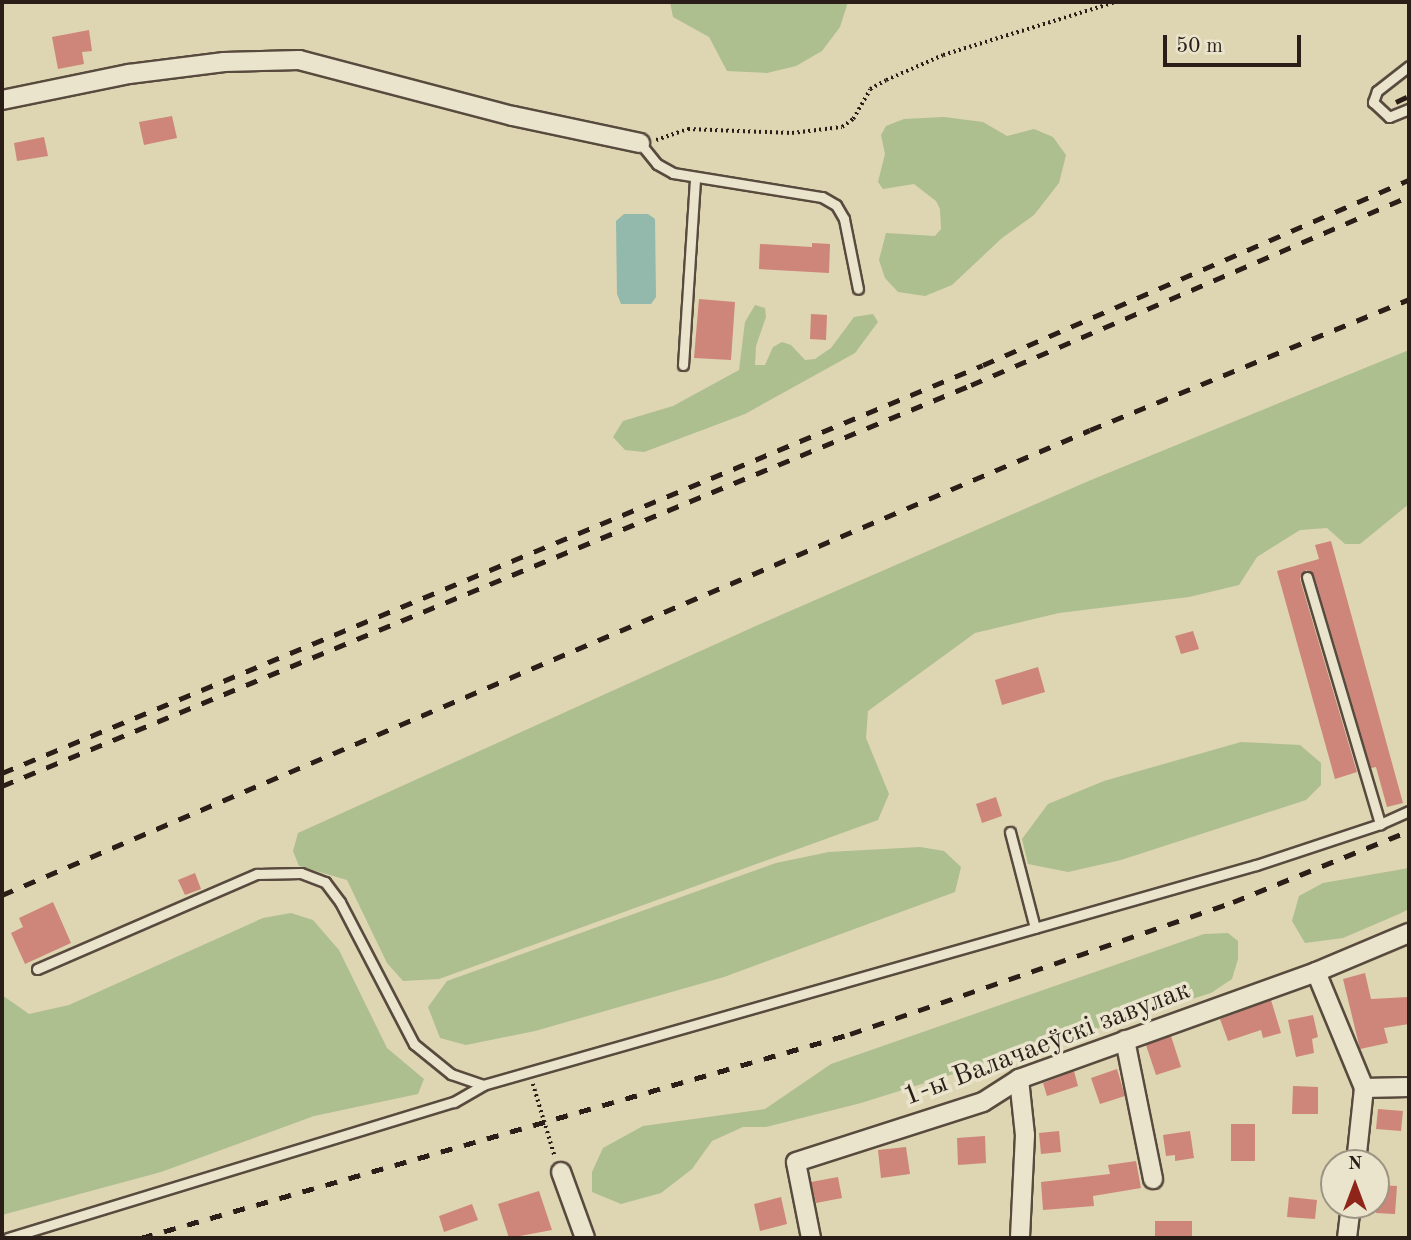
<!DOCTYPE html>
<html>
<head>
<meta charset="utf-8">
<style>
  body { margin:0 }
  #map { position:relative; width:1411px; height:1240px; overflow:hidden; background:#ded5b2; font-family:"Old Standard TT",serif }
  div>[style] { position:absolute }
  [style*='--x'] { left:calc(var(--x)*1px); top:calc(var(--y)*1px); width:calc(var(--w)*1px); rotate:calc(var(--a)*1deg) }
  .green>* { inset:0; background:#adbe8f }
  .water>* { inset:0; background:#93b9ac }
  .building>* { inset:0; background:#ce857a }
  .path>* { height:3.5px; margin-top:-1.75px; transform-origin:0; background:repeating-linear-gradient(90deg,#2b1d17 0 2px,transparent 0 5.5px) }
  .roads { filter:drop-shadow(2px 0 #584b3e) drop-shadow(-2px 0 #584b3e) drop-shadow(0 2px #584b3e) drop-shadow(0 -2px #584b3e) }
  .service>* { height:9px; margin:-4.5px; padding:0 4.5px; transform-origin:4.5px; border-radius:4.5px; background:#eae4cd }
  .minor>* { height:18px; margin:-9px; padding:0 9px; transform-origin:9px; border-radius:9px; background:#eae4cd }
  .rail>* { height:5px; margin-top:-2.5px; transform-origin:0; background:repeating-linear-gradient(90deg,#2b1d17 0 12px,transparent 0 24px) }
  span { translate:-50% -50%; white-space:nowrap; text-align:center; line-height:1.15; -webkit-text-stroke:7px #eae4cd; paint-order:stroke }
  .street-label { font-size:28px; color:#2b1d17 }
  .frame { position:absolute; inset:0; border:4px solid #2b1d17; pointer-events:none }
  .north { position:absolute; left:1320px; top:1149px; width:70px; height:70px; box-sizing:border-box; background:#eae4cd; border:2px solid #9e9484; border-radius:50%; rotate:0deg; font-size:19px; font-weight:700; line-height:28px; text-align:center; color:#2b1d17 }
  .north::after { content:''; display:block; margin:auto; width:24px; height:32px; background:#8f2418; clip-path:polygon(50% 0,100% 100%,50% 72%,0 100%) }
  .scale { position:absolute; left:1163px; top:35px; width:138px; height:32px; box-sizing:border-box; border:4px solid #2b1d17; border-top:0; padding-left:9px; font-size:21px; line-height:24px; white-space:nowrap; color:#2b1d17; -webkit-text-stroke:5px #eae4cd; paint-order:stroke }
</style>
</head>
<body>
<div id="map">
  <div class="green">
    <i style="clip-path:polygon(670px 2px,848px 2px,840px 27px,822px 51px,796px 66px,767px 73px,727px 71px,709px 37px,673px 17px)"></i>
    <i style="clip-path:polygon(944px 117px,983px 122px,1007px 136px,1034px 129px,1053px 137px,1066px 155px,1059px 183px,1034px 215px,1002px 238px,952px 285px,925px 296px,898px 292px,885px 278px,879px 260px,886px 233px,935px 236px,941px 229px,940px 209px,936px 201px,914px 184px,883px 189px,878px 182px,885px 154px,881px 135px,886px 126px,904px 119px)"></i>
    <i style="clip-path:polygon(755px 305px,765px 308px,766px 317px,756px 346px,755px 365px,765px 365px,773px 347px,782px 342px,791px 345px,805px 360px,815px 359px,831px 348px,854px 317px,873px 314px,878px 322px,855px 353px,745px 414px,644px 452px,625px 450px,613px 437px,623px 421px,673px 406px,739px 370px,745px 322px)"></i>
    <i style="clip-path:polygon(1409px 350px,1409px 504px,1360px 544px,1345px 544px,1327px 528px,1300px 530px,1257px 557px,1239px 585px,1189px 597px,1059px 613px,975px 633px,868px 711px,866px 738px,889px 794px,878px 820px,439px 979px,403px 981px,387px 963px,347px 880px,299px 866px,293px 851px,298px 833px,758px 625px,1091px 480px)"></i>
    <i style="clip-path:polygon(1241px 742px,1300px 745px,1321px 763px,1321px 785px,1306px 800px,1121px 860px,1068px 872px,1028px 864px,1022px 839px,1048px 804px,1104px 781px)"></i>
    <i style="clip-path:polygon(920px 847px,944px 851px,961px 867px,955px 892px,724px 977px,535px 1031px,466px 1045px,440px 1038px,428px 1007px,447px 981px,776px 863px,829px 852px)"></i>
    <i style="clip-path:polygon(1409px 868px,1409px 909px,1399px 914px,1343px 938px,1305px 943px,1292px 921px,1299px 896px,1323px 883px)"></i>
    <i style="clip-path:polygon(291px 913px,313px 920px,339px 950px,387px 1048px,424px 1079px,418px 1094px,314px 1116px,161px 1172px,2px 1215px,2px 995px,29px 1014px,69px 1005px,263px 918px)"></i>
    <i style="clip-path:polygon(1228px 933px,1238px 941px,1238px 959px,1232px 979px,1211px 993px,861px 1103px,766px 1127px,743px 1127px,712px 1141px,692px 1169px,661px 1193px,621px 1204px,592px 1192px,592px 1172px,603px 1148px,643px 1126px,765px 1109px,831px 1064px,1204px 934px)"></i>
  </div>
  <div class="water">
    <i style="clip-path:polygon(624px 214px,648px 214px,655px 219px,656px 297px,651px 304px,621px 304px,617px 294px,616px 221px)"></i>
  </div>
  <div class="building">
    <i style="clip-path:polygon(89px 30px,92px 51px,82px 52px,84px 64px,58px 69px,52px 37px)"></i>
    <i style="clip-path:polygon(172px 116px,177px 138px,144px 145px,139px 122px)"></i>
    <i style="clip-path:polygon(44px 137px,48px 156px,17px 161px,14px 143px)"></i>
    <i style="clip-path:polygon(812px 243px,830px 244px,829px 273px,759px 269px,760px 244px,812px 247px)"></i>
    <i style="clip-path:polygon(699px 299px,735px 302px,731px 360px,694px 358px)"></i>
    <i style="clip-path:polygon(811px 314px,827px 315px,826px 340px,810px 339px)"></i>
    <i style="clip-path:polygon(1331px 541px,1403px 803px,1387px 807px,1376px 767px,1371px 768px,1314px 575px,1306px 570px,1300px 579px,1357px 772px,1335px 779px,1277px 571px,1319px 559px,1315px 545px)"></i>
    <i style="clip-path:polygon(1193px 631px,1199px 649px,1181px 654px,1175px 636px)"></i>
    <i style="clip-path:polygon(1038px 667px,1045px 692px,1002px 705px,995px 680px)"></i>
    <i style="clip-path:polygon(996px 797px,1002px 816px,982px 823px,976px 804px)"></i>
    <i style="clip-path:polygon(195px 873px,201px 889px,185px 895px,178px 880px)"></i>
    <i style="clip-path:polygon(53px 902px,71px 943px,25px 964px,11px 933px,23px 927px,19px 918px)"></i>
    <i style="clip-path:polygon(1365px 973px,1371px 999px,1409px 997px,1409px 1024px,1384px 1028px,1388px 1043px,1360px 1049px,1343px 979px)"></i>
    <i style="clip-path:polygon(1271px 1000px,1281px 1033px,1263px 1038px,1261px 1030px,1228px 1041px,1220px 1019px)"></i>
    <i style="clip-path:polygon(1313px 1015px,1318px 1037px,1312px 1039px,1314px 1053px,1296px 1057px,1288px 1020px)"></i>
    <i style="clip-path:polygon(1171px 1036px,1181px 1067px,1156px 1075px,1146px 1045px)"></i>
    <i style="clip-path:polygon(1117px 1069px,1125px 1096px,1100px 1104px,1091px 1078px)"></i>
    <i style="clip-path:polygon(1074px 1071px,1078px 1086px,1047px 1096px,1043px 1083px)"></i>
    <i style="clip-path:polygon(1293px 1086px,1318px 1087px,1318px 1114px,1292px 1114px)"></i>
    <i style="clip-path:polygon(1378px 1109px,1403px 1111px,1401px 1131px,1376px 1129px)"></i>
    <i style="clip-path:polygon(1231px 1124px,1255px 1124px,1255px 1161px,1231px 1161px)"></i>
    <i style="clip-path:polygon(1059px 1131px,1061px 1152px,1041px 1154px,1039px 1133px)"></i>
    <i style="clip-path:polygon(1190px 1131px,1194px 1158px,1175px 1161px,1175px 1155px,1166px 1156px,1163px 1135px)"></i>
    <i style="clip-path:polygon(985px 1136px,986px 1163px,958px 1165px,957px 1138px)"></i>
    <i style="clip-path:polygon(906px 1147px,910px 1174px,881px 1178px,878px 1150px)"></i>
    <i style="clip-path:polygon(1136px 1161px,1141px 1188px,1093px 1196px,1094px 1206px,1043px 1210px,1041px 1182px,1110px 1174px,1108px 1165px)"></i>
    <i style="clip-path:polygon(838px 1177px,842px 1198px,816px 1203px,811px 1182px)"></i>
    <i style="clip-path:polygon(1376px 1185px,1397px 1186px,1395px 1214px,1376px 1213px)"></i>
    <i style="clip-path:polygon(539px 1191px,552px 1230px,509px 1238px,498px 1204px)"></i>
    <i style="clip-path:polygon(781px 1197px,787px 1224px,760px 1231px,754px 1204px)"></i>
    <i style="clip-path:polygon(1289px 1197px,1317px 1200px,1315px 1219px,1287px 1217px)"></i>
    <i style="clip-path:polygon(472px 1204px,478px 1220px,444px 1232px,439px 1216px)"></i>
    <i style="clip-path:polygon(1155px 1221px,1192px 1221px,1192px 1238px,1155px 1238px)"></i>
  </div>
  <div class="path">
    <i style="--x:656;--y:140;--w:34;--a:-19"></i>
    <i style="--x:688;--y:129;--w:104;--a:2.2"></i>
    <i style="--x:792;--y:133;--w:50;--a:-6.8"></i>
    <i style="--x:842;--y:127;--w:14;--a:-36"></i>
    <i style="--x:853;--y:119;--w:34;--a:-60"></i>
    <i style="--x:870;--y:89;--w:18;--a:-29"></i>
    <i style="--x:886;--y:80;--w:62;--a:-23.7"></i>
    <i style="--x:943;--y:55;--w:180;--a:-17.1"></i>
    <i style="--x:533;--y:1084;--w:76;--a:73.2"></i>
  </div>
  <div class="roads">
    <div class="service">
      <i style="--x:1409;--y:66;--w:41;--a:142"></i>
      <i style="--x:1377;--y:91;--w:12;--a:110"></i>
      <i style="--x:1373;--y:102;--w:22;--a:43"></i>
      <i style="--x:1389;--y:117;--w:22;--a:-22"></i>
      <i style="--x:640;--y:143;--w:27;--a:51"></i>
      <i style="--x:657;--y:164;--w:18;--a:29"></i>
      <i style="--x:673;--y:173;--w:151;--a:9.2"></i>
      <i style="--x:822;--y:197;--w:16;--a:30"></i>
      <i style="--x:836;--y:205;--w:16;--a:60"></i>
      <i style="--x:844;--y:219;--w:71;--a:78.7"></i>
      <i style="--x:683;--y:365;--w:188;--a:-86.3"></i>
      <i style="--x:1307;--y:577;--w:258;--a:73.5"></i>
      <i style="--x:1380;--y:824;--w:32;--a:-24"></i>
      <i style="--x:1010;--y:832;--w:99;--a:75.4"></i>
      <i style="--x:37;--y:969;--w:240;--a:-23.4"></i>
      <i style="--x:257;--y:874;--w:44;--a:-1.3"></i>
      <i style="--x:301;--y:873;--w:26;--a:21"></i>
      <i style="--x:325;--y:882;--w:25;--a:53"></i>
      <i style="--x:340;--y:902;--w:160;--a:62.5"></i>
      <i style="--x:414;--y:1044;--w:48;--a:39"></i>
      <i style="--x:451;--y:1074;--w:34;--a:19"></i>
      <i style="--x:483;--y:1085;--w:804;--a:-15.89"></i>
      <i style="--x:1256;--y:865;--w:131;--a:-18.3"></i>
      <i style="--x:8;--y:1238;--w:466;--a:-17"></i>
      <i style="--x:454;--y:1102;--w:34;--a:-30"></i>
    </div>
    <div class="minor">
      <i style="--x:2;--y:100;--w:130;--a:-11.6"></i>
      <i style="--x:129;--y:74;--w:96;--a:-7.2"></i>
      <i style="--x:224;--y:62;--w:75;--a:-1.5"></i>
      <i style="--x:299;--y:60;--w:221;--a:14.7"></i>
      <i style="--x:513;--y:116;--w:130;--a:12"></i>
      <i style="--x:1316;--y:972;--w:126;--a:67.5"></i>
      <i style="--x:1364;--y:1088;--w:75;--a:96.1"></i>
      <i style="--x:1125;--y:1040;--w:142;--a:78.6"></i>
      <i style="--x:1019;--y:1079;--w:56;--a:83.9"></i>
      <i style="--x:1025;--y:1135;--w:103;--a:92.8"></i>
      <i style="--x:1364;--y:1088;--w:45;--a:-1.3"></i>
      <i style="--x:561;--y:1172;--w:70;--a:70"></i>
      <i style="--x:811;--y:1238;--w:77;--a:-101.2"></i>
      <i style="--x:796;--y:1162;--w:196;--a:-17.8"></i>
      <i style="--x:983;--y:1102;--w:43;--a:-32.6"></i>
      <i style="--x:1019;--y:1079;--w:316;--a:-19.8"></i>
      <i style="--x:1316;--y:972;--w:101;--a:-22.8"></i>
      <i style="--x:1347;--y:1238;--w:33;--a:-83"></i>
    </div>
  </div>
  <div class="rail">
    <i style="--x:1396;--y:102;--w:14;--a:-25"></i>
    <i style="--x:2;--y:773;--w:1062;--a:-22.58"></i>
    <i style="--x:983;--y:365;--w:464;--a:-23.5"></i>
    <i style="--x:2;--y:786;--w:1049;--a:-22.48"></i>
    <i style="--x:971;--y:385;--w:477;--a:-23.3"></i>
    <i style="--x:2;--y:895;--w:1183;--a:-23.14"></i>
    <i style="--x:1090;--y:430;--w:345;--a:-22.3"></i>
    <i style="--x:141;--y:1238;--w:738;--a:-16.05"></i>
    <i style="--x:850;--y:1034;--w:405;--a:-19"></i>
    <i style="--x:1233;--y:902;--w:190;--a:-22"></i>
  </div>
  <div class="street-label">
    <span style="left:1047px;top:1044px;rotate:-21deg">1-ы Валачаеўскі завулак</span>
  </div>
  <div class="frame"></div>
  <div class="north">N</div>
  <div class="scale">50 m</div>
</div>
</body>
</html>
